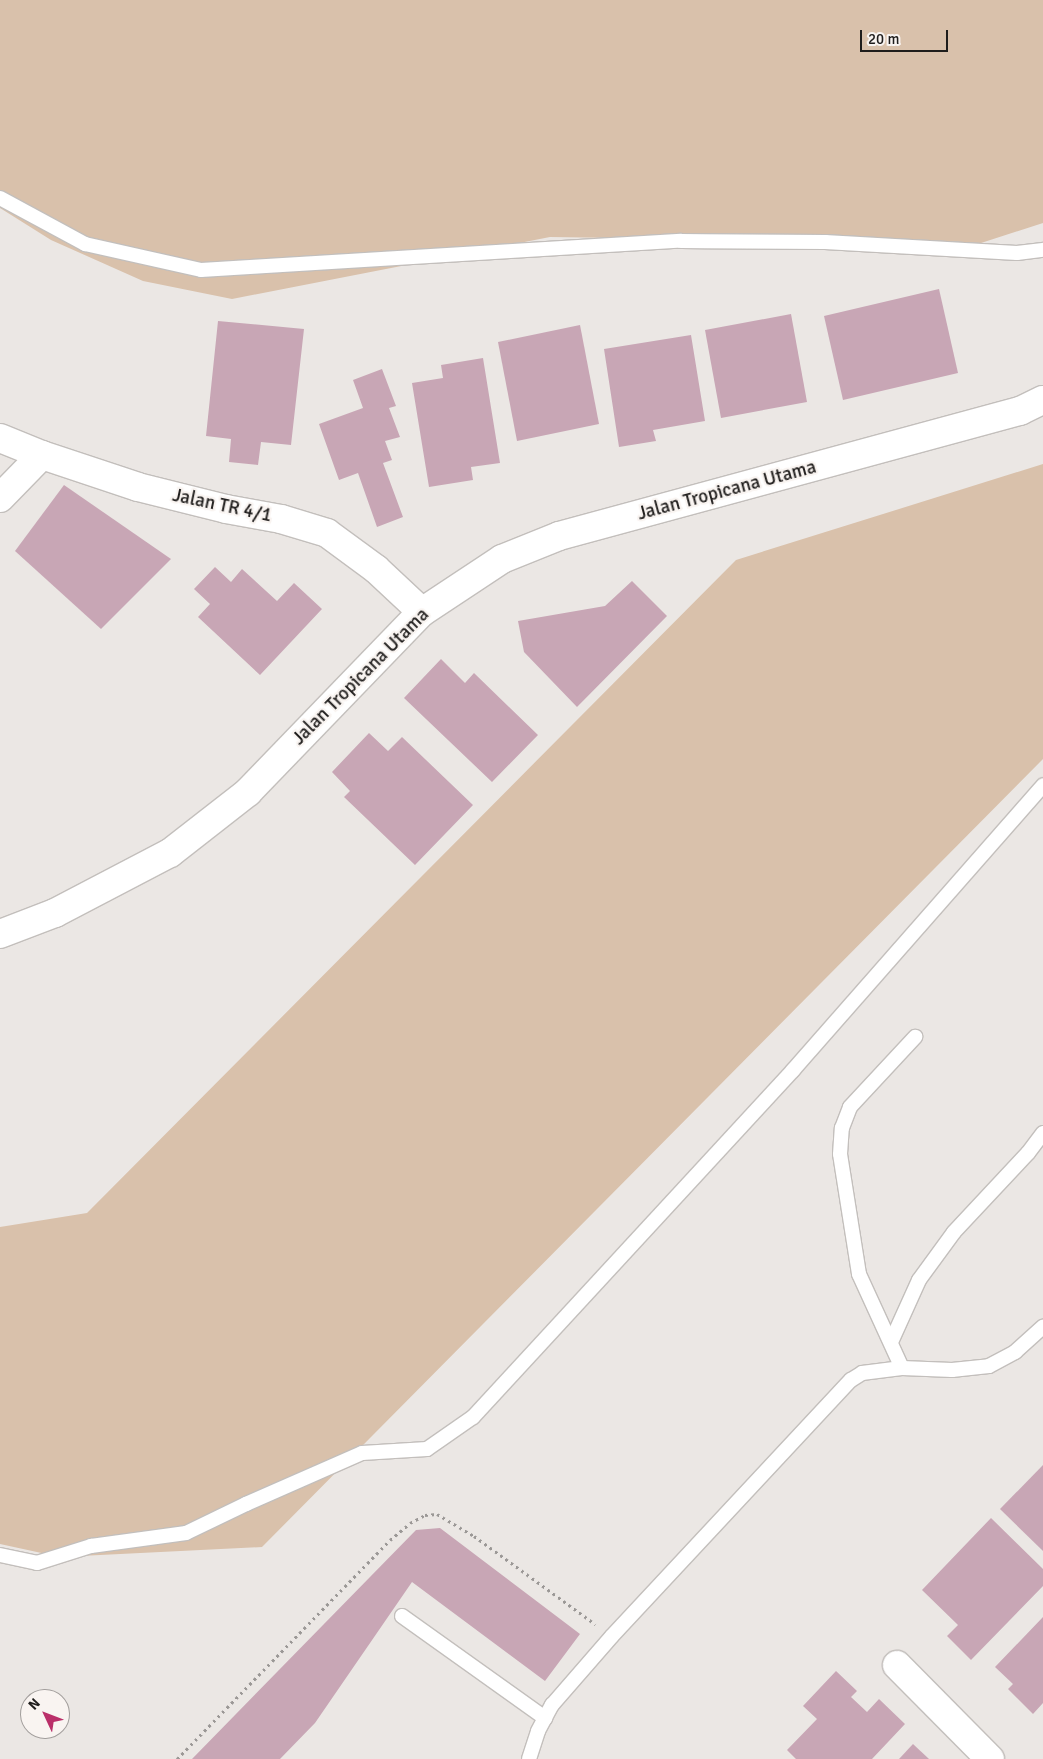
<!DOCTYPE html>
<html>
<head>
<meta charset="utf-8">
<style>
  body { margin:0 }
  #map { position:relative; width:1043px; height:1759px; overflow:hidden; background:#ebe7e4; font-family:Signika,sans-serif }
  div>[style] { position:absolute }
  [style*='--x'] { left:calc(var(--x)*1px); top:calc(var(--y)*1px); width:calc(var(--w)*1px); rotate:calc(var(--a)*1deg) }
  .green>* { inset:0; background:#d9c1ab }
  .building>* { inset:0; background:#c8a6b5 }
  .path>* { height:3px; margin-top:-1.5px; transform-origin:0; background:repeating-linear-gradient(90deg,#9b9896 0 2.5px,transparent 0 6.5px) }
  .roads { filter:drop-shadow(1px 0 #c3bfbc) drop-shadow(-1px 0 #c3bfbc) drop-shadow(0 1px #c3bfbc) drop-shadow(0 -1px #c3bfbc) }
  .service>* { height:14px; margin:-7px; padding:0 7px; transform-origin:7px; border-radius:7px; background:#fff }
  .minor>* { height:28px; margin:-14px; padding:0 14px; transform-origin:14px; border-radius:14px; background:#fff }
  span { translate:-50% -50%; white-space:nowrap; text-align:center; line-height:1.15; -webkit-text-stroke:4.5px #f9f4f1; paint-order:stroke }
  .street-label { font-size:19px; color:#1f1d1c }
  .north { position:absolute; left:20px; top:1689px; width:50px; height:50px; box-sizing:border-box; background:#f9f4f1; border:1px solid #a29e9c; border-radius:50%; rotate:313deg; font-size:14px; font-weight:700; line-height:20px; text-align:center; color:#1f1d1c }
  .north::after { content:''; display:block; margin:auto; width:18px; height:22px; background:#ba2f69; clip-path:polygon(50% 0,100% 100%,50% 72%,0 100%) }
  .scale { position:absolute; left:860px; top:30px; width:88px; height:22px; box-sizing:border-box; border:2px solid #1f1d1c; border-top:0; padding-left:6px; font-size:15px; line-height:18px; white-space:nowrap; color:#1f1d1c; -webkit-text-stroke:4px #f9f4f1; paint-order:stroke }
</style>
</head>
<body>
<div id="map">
  <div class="green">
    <i style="clip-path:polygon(0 0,1043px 0,1043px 223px,981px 243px,550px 237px,232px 299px,143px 281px,51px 240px,0 208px)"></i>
    <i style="clip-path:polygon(1043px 464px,1043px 759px,262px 1547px,60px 1557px,0 1544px,0 1227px,87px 1213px,736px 560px)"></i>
  </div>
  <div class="building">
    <i style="clip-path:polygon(939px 289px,958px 373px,843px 400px,824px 316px)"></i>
    <i style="clip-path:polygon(791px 314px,807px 402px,721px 418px,705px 330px)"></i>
    <i style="clip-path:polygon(218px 321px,304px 329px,291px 445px,261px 442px,258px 465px,229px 462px,231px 439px,206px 436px)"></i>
    <i style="clip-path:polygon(580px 325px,599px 424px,517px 441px,498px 342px)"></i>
    <i style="clip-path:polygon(691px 335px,705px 421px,653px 430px,656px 441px,619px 447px,604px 349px)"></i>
    <i style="clip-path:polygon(483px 358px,500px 463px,471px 467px,473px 480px,429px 487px,412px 383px,443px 378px,441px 365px)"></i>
    <i style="clip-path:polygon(382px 369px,396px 406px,389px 408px,400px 437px,385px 441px,392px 460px,383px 463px,403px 517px,377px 527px,358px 473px,339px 480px,319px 424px,363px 408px,353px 380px)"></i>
    <i style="clip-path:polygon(64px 485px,171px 559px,101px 629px,15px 551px)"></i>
    <i style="clip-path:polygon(215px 567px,231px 582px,242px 569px,277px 601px,294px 583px,322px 609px,260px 675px,198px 617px,210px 604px,194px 589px)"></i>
    <i style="clip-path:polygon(632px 581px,667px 616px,577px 707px,524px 652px,518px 621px,605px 606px)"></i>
    <i style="clip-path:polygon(441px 659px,465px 683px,474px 673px,538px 735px,492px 782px,404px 698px)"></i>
    <i style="clip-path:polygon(369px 733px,388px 751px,402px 737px,473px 805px,415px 865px,344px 797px,350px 791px,332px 772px)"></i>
    <i style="clip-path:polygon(1043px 1465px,1043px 1551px,1000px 1509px)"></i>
    <i style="clip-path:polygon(991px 1518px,1043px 1569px,1043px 1586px,971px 1660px,947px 1636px,958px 1625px,922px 1590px)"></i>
    <i style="clip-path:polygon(440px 1528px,580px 1634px,545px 1681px,412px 1582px,315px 1723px,280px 1759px,192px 1759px,416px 1530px)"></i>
    <i style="clip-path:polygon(1043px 1617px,1043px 1703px,1033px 1714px,1008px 1689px,1013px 1684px,995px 1667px)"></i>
    <i style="clip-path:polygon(836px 1671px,857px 1691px,851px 1697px,867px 1712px,879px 1699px,905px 1724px,872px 1759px,796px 1759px,787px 1750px,817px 1719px,803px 1706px)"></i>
    <i style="clip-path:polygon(913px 1744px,929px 1759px,899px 1759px)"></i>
  </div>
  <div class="path">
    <i style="--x:177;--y:1759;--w:305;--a:-45.8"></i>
    <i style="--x:390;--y:1540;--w:26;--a:-40"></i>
    <i style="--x:410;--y:1523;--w:17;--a:-28"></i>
    <i style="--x:425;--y:1515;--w:12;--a:-5"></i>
    <i style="--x:437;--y:1514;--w:43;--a:30.7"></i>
    <i style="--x:474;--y:1536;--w:150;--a:36"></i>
  </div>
  <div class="roads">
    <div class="service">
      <i style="--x:0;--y:198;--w:97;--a:28.4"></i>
      <i style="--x:85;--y:244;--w:119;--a:12.6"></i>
      <i style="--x:201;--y:270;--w:481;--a:-3.5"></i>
      <i style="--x:681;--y:241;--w:144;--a:0.4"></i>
      <i style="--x:825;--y:242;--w:192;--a:3.3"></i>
      <i style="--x:1017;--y:253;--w:26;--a:-7"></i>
      <i style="--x:891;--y:1342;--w:68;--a:-65.7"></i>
      <i style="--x:919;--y:1280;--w:59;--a:-53.9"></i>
      <i style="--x:954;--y:1232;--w:108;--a:-46.9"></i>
      <i style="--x:1028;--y:1153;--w:25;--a:-53"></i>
      <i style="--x:902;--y:1368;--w:103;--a:-114.6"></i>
      <i style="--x:859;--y:1274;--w:121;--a:-99"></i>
      <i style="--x:840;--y:1154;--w:26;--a:-86"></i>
      <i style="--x:842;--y:1128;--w:22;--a:-69"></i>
      <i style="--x:850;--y:1107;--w:96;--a:-47.1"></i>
      <i style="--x:0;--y:1555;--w:38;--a:12"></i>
      <i style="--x:37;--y:1563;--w:57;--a:-17.5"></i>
      <i style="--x:91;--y:1546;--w:96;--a:-7.8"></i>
      <i style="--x:186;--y:1533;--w:67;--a:-25.8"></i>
      <i style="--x:246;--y:1504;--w:127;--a:-23.7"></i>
      <i style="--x:362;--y:1453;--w:65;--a:-3.5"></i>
      <i style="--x:427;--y:1449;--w:56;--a:-34.8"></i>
      <i style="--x:473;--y:1417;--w:472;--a:-47.3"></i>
      <i style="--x:793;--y:1070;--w:379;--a:-48.7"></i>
      <i style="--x:402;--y:1616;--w:176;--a:35.5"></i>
      <i style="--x:529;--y:1759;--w:29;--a:-72"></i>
      <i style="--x:538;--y:1731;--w:30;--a:-62"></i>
      <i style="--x:552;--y:1705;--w:91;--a:-49"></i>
      <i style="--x:612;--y:1636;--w:350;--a:-47"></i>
      <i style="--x:851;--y:1380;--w:13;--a:-32"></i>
      <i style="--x:862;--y:1373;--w:40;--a:-7.1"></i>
      <i style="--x:902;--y:1368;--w:50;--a:2.3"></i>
      <i style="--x:952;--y:1370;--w:37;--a:-6"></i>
      <i style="--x:989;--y:1366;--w:30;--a:-28"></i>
      <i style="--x:1015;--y:1352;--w:38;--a:-42"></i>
    </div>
    <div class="minor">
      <i style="--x:0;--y:438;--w:45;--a:22"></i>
      <i style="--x:42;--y:455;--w:101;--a:18.4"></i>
      <i style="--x:138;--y:487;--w:91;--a:14"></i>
      <i style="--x:226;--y:509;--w:56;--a:10.3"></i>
      <i style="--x:281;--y:519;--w:48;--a:16.9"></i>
      <i style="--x:327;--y:533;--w:61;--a:36.3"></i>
      <i style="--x:376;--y:569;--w:63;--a:43.1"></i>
      <i style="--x:0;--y:498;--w:60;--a:-45.7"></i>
      <i style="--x:0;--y:934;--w:59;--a:-20.9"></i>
      <i style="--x:55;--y:913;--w:130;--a:-27.6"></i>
      <i style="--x:170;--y:853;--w:99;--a:-38"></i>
      <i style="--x:248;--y:792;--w:250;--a:-46"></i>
      <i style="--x:422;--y:612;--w:96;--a:-33.5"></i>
      <i style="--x:502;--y:559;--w:61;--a:-22"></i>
      <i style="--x:559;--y:536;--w:478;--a:-15.2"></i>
      <i style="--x:1020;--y:411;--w:25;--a:-26"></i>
      <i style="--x:897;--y:1665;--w:132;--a:45.3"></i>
    </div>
  </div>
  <div class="street-label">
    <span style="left:727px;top:491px;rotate:-15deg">Jalan Tropicana Utama</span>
    <span style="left:222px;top:506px;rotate:12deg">Jalan TR 4/1</span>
    <span style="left:361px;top:677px;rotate:-45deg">Jalan Tropicana Utama</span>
  </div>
  <div class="north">N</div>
  <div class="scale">20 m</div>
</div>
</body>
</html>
